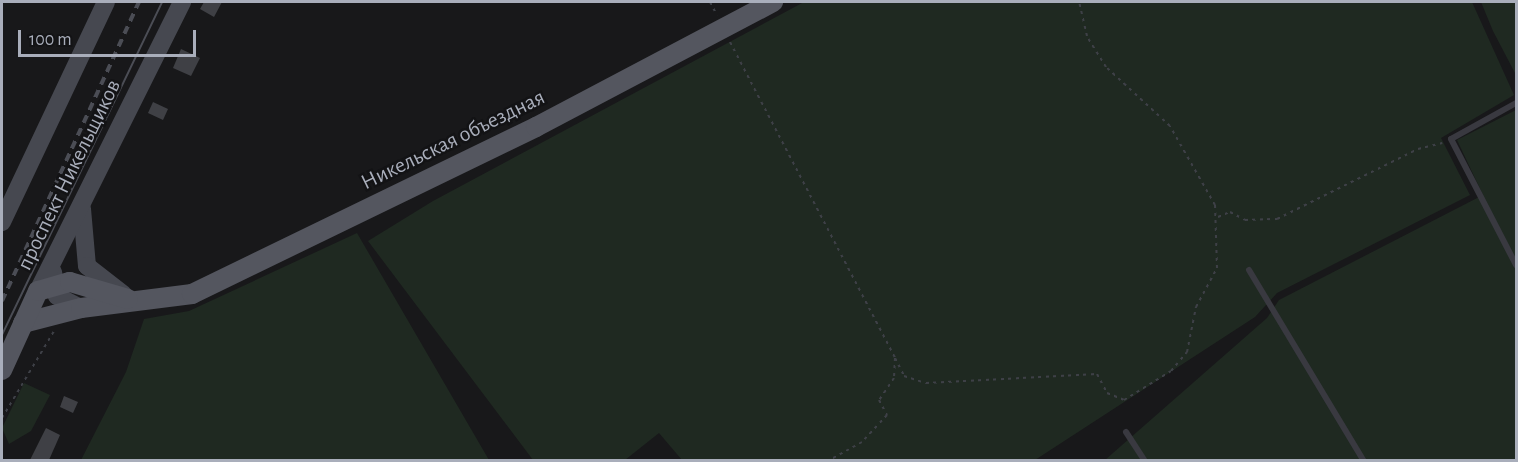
<!DOCTYPE html>
<html>
<head>
<meta charset="utf-8">
<style>
  body { margin:0 }
  #map { position:relative; width:1518px; height:462px; overflow:hidden; background:#18181a; font-family:"Alegreya Sans",sans-serif }
  div>[style] { position:absolute }
  [style*='--x'] { left:calc(var(--x)*1px); top:calc(var(--y)*1px); width:calc(var(--w)*1px); rotate:calc(var(--a)*1deg) }
  .green>* { inset:0; background:#1f2921 }
  .building>* { inset:0; background:#3f4045 }
  .path>* { height:2px; margin-top:-1px; transform-origin:0; background:repeating-linear-gradient(90deg,#3e4047 0 3px,transparent 0 7.5px) }
  .lane>* { height:6px; margin:-3px; padding:0 3px; transform-origin:3px; border-radius:3px; background:#393940 }
  .secondary>* { height:18px; margin:-9px; padding:0 9px; transform-origin:9px; border-radius:9px; background:#464850 }
  .primary>* { height:20px; margin:-10px; padding:0 10px; transform-origin:10px; border-radius:10px; background:#54565f }
  .tram>* { height:1.5px; margin:-0.75px; padding:0 0.75px; transform-origin:0.75px; border-radius:0.75px; background:#4b4d55 }
  .rail>* { height:4px; margin-top:-2px; transform-origin:0; background:repeating-linear-gradient(90deg,#4b4d55 0 8px,transparent 0 14px) }
  span { translate:-50% -50%; white-space:nowrap; text-align:center; line-height:1.15; -webkit-text-stroke:5px #131315; paint-order:stroke }
  .street-label { font-size:22px; color:#a9aebb }
  .frame { position:absolute; inset:0; border:3px solid #a9aebb; pointer-events:none }
  .scale { position:absolute; left:18px; top:30px; width:178px; height:27px; box-sizing:border-box; border:3px solid #a9aebb; border-top:0; padding-left:8px; font-size:18px; line-height:21px; white-space:nowrap; color:#a9aebb; -webkit-text-stroke:4px #131315; paint-order:stroke }
</style>
</head>
<body>
<div id="map">
  <div class="green">
    <i style="clip-path:polygon(804px 2px,1472px 2px,1514px 95px,1441px 138px,1470px 195px,1277px 293px,1255px 317px,1035px 460px,682px 460px,659px 433px,625px 460px,533px 460px,368px 241px,433px 201px)"></i>
    <i style="clip-path:polygon(1481px 2px,1516px 2px,1516px 75px,1493px 31px)"></i>
    <i style="clip-path:polygon(1516px 110px,1516px 460px,1105px 460px,1267px 318px,1279px 300px,1483px 195px,1457px 140px)"></i>
    <i style="clip-path:polygon(357px 233px,489px 460px,81px 460px,126px 372px,144px 319px,189px 311px)"></i>
    <i style="clip-path:polygon(24px 383px,50px 395px,31px 431px,9px 444px,2px 428px)"></i>
  </div>
  <div class="building">
    <i style="clip-path:polygon(204px 2px,222px 2px,214px 17px,200px 9px)"></i>
    <i style="clip-path:polygon(181px 49px,200px 58px,191px 76px,173px 68px)"></i>
    <i style="clip-path:polygon(153px 102px,168px 109px,163px 120px,148px 113px)"></i>
    <i style="clip-path:polygon(64px 396px,78px 402px,73px 413px,60px 407px)"></i>
    <i style="clip-path:polygon(46px 428px,60px 435px,49px 460px,30px 460px)"></i>
  </div>
  <div class="path">
    <i style="--x:710;--y:2;--w:15;--a:62"></i>
    <i style="--x:730;--y:42;--w:356;--a:62.4"></i>
    <i style="--x:895;--y:358;--w:20;--a:93"></i>
    <i style="--x:894;--y:378;--w:27;--a:124"></i>
    <i style="--x:879;--y:400;--w:17;--a:62"></i>
    <i style="--x:887;--y:415;--w:37;--a:133"></i>
    <i style="--x:862;--y:442;--w:38;--a:151"></i>
    <i style="--x:1218;--y:217;--w:13;--a:-23"></i>
    <i style="--x:1230;--y:212;--w:17;--a:28"></i>
    <i style="--x:1245;--y:220;--w:32;--a:-2"></i>
    <i style="--x:1277;--y:219;--w:157;--a:-26.4"></i>
    <i style="--x:1418;--y:149;--w:25;--a:-14"></i>
    <i style="--x:895;--y:358;--w:20;--a:63"></i>
    <i style="--x:904;--y:376;--w:23;--a:18"></i>
    <i style="--x:926;--y:383;--w:171;--a:-3"></i>
    <i style="--x:1097;--y:374;--w:21;--a:62"></i>
    <i style="--x:1107;--y:393;--w:18;--a:22"></i>
    <i style="--x:1124;--y:400;--w:55;--a:-31.7"></i>
    <i style="--x:1171;--y:371;--w:25;--a:-50"></i>
    <i style="--x:1187;--y:352;--w:46;--a:-78.7"></i>
    <i style="--x:1196;--y:307;--w:44;--a:-61.7"></i>
    <i style="--x:1217;--y:268;--w:63;--a:-91.8"></i>
    <i style="--x:1215;--y:205;--w:91;--a:-119.7"></i>
    <i style="--x:1170;--y:126;--w:87;--a:-137.3"></i>
    <i style="--x:1106;--y:67;--w:36;--a:-122"></i>
    <i style="--x:1087;--y:36;--w:35;--a:-103"></i>
    <i style="--x:2;--y:418;--w:101;--a:-59.1"></i>
  </div>
  <div class="lane">
    <i style="--x:1516;--y:103;--w:74;--a:151"></i>
    <i style="--x:1451;--y:139;--w:142;--a:62.7"></i>
    <i style="--x:1249;--y:270;--w:222;--a:59"></i>
    <i style="--x:1126;--y:432;--w:33;--a:57"></i>
  </div>
  <div class="secondary">
    <i style="--x:82;--y:209;--w:57;--a:85"></i>
    <i style="--x:87;--y:266;--w:46;--a:37.9"></i>
    <i style="--x:2;--y:222;--w:243;--a:-64.7"></i>
    <i style="--x:53;--y:272;--w:24;--a:81"></i>
    <i style="--x:57;--y:296;--w:27;--a:27"></i>
    <i style="--x:38;--y:291;--w:323;--a:-63.5"></i>
  </div>
  <div class="primary">
    <i style="--x:23;--y:323;--w:60;--a:-14.5"></i>
    <i style="--x:81;--y:308;--w:112;--a:-7.2"></i>
    <i style="--x:192;--y:294;--w:382;--a:-25.9"></i>
    <i style="--x:536;--y:127;--w:268;--a:-27.8"></i>
    <i style="--x:2;--y:370;--w:87;--a:-65.5"></i>
    <i style="--x:38;--y:291;--w:33;--a:-16"></i>
    <i style="--x:70;--y:282;--w:60;--a:16.3"></i>
  </div>
  <div class="tram">
    <i style="--x:2;--y:335;--w:369;--a:-64.3"></i>
  </div>
  <div class="rail">
    <i style="--x:2;--y:301;--w:329;--a:-65.4"></i>
  </div>
  <div class="street-label">
    <span style="left:453px;top:140px;rotate:-26deg">Никельская объездная</span>
    <span style="left:69px;top:175px;rotate:-64deg">проспект Никельщиков</span>
  </div>
  <div class="frame"></div>
  <div class="scale">100 m</div>
</div>
</body>
</html>
